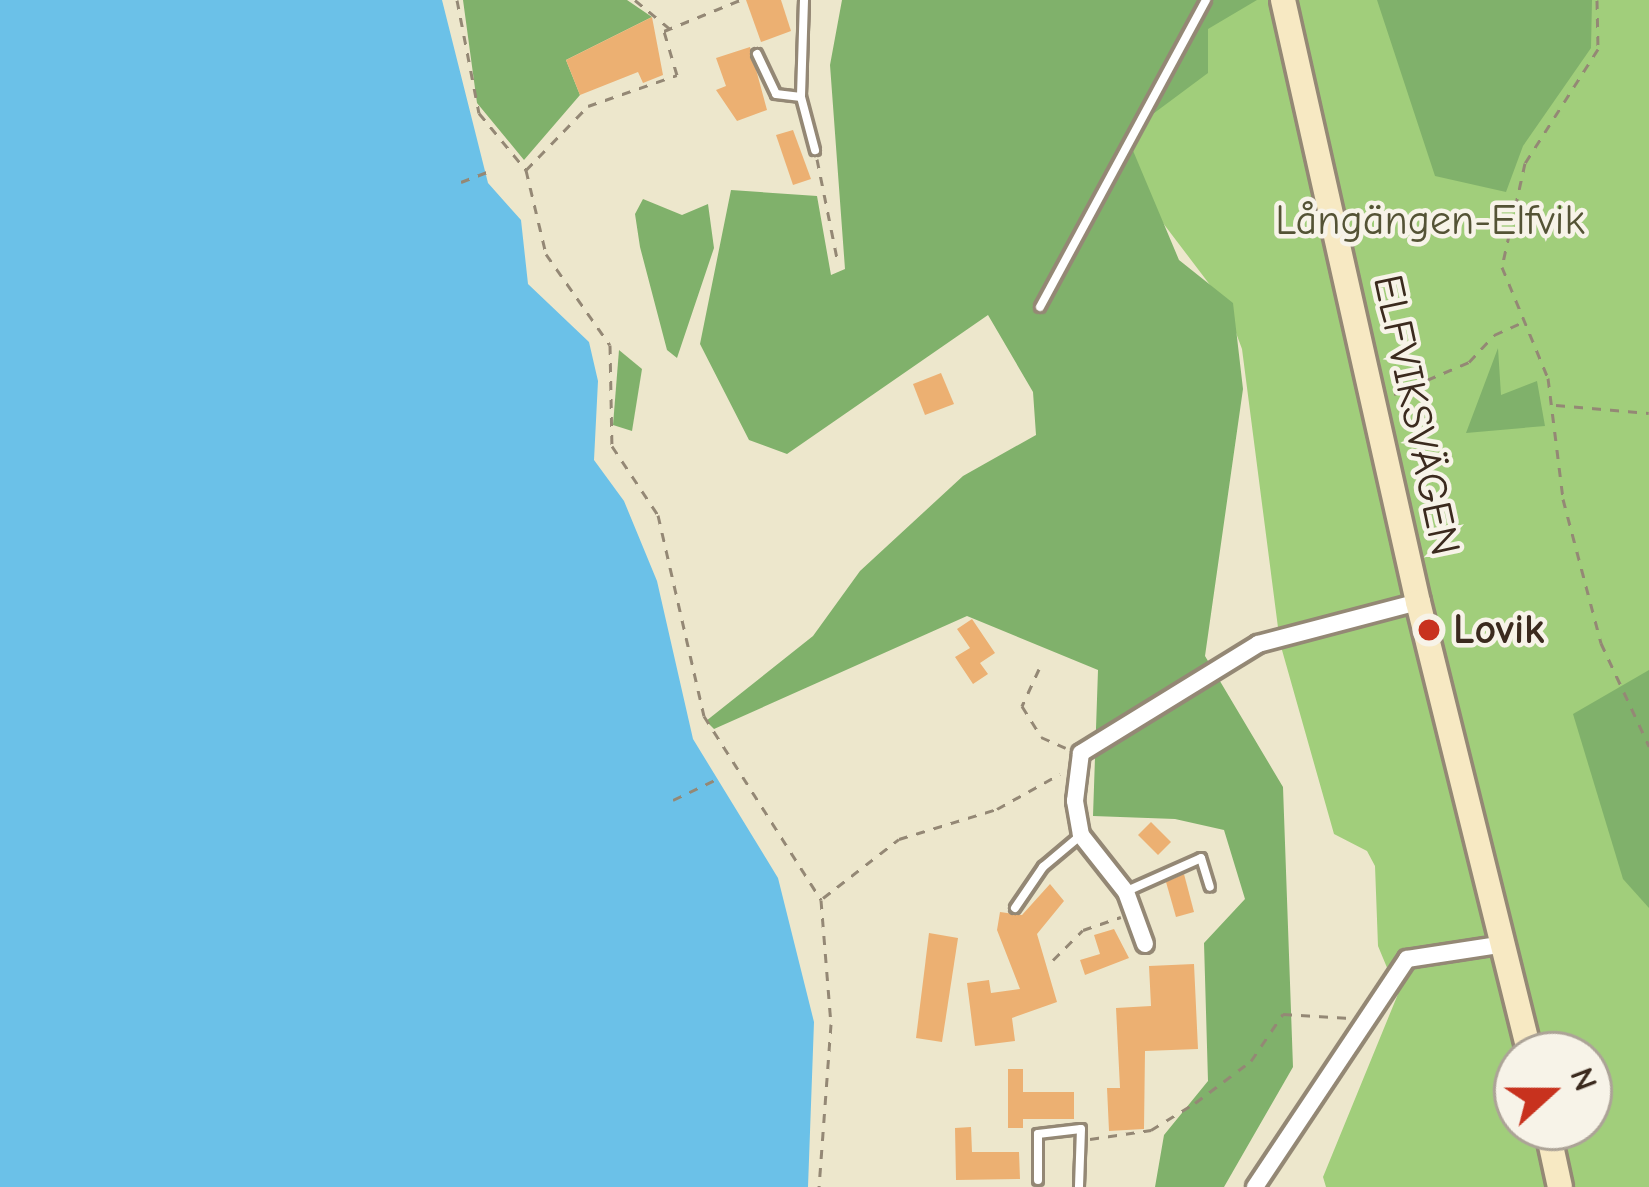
<!DOCTYPE html>
<html>
<head>
<meta charset="utf-8">
<style>
  body { margin:0 }
  #map { position:relative; width:1649px; height:1187px; overflow:hidden; background:#ede7cc; font-family:"Comic Neue",sans-serif }
  div>[style] { position:absolute }
  [style*='--x'] { left:calc(var(--x)*1px); top:calc(var(--y)*1px); width:calc(var(--w)*1px); rotate:calc(var(--a)*1deg) }
  .green>* { inset:0; background:#a1ce7b }
  .forest>* { inset:0; background:#80b16b }
  .water>* { inset:0; background:#6bc1e8 }
  .building>* { inset:0; background:#ecb072 }
  .path>* { height:3px; margin-top:-1.5px; transform-origin:0; background:repeating-linear-gradient(90deg,#948875 0 9px,transparent 0 18px) }
  .roads { filter:drop-shadow(3px 0 #948875) drop-shadow(-3px 0 #948875) drop-shadow(0 3px #948875) drop-shadow(0 -3px #948875) }
  .lane>* { height:8px; margin:-4px; padding:0 4px; transform-origin:4px; border-radius:4px; background:#fff }
  .street>* { height:16px; margin:-8px; padding:0 8px; transform-origin:8px; border-radius:8px; background:#fff }
  .secondary>* { height:24px; margin:-12px; padding:0 12px; transform-origin:12px; border-radius:12px; background:#f7e9c3 }
  .dots>* { width:33px; height:33px; translate:-50% -50%; box-sizing:border-box; border:6px solid #f7f3e8; border-radius:50% }
  span { translate:-50% -50%; white-space:nowrap; text-align:center; line-height:1.15; -webkit-text-stroke:9px #f7f3e8; paint-order:stroke }
  .park-label { font-size:42px; color:#545335 }
  .street-label { font-size:42px; color:#3b2a1e }
  .poi-label { font-size:42px; color:#3b2a1e; font-weight:700 }
  .left { translate:0 -50%; text-align:left }
  .north { position:absolute; left:1493px; top:1031px; width:120px; height:120px; box-sizing:border-box; background:#f7f3e8; border:3px solid #aca397; border-radius:50%; rotate:69deg; font-size:33px; font-weight:700; line-height:48px; text-align:center; color:#3b2a1e }
  .north::after { content:''; display:block; margin:auto; width:42px; height:54px; background:#c8321e; clip-path:polygon(50% 0,100% 100%,50% 72%,0 100%) }
</style>
</head>
<body>
<div id="map">
  <div class="green">
    <i style="clip-path:polygon(evenodd,1141px 0,1649px 0,1649px 1187px,1326px 1187px,1323px 1177px,1398px 994px,1378px 946px,1375px 866px,1367px 851px,1334px 834px,1280px 643px,1242px 349px,1226px 306px,1106px 148px,1141px 0,1517px 1055px,1589px 1055px,1589px 1127px,1517px 1127px,1517px 1055px)"></i>
  </div>
  <div class="forest">
    <i style="clip-path:polygon(463px 0,627px 0,652px 17px,566px 60px,580px 95px,524px 160px,477px 103px)"></i>
    <i style="clip-path:polygon(842px 0,1257px 0,1208px 29px,1208px 73px,1126px 134px,1179px 260px,1233px 303px,1243px 389px,1205px 656px,1283px 787px,1293px 1067px,1224px 1187px,1155px 1187px,1164px 1135px,1208px 1081px,1204px 943px,1245px 899px,1224px 830px,1175px 819px,1093px 816px,1098px 670px,967px 616px,714px 729px,706px 721px,813px 636px,860px 571px,963px 476px,1036px 435px,1033px 392px,988px 315px,787px 454px,749px 440px,700px 344px,731px 190px,817px 196px,831px 275px,845px 269px,830px 65px)"></i>
    <i style="clip-path:polygon(1377px 0,1592px 0,1591px 48px,1523px 146px,1506px 192px,1435px 176px)"></i>
    <i style="clip-path:polygon(643px 199px,682px 215px,708px 204px,714px 248px,677px 358px,667px 350px,640px 247px,635px 214px)"></i>
    <i style="clip-path:polygon(1498px 348px,1501px 395px,1537px 381px,1545px 426px,1466px 433px)"></i>
    <i style="clip-path:polygon(619px 350px,642px 369px,632px 431px,613px 425px)"></i>
    <i style="clip-path:polygon(1649px 670px,1649px 908px,1623px 879px,1573px 714px)"></i>
  </div>
  <div class="water">
    <i style="clip-path:polygon(0 0,442px 0,488px 183px,521px 220px,528px 284px,589px 342px,598px 381px,594px 460px,624px 501px,657px 581px,693px 739px,778px 878px,814px 1022px,808px 1187px,0 1187px)"></i>
  </div>
  <div class="building">
    <i style="clip-path:polygon(746px 0,781px 0,791px 31px,761px 42px)"></i>
    <i style="clip-path:polygon(652px 17px,663px 75px,643px 83px,638px 72px,580px 95px,566px 60px)"></i>
    <i style="clip-path:polygon(750px 47px,767px 110px,737px 121px,716px 90px,726px 86px,716px 58px)"></i>
    <i style="clip-path:polygon(793px 130px,811px 179px,793px 185px,776px 135px)"></i>
    <i style="clip-path:polygon(941px 373px,954px 404px,925px 415px,913px 384px)"></i>
    <i style="clip-path:polygon(972px 619px,995px 653px,980px 663px,988px 674px,973px 684px,955px 657px,970px 648px,957px 629px)"></i>
    <i style="clip-path:polygon(1151px 822px,1171px 842px,1158px 855px,1138px 835px)"></i>
    <i style="clip-path:polygon(1184px 874px,1194px 912px,1176px 917px,1166px 882px)"></i>
    <i style="clip-path:polygon(1050px 884px,1064px 901px,1037px 934px,1057px 1002px,1012px 1018px,1015px 1041px,975px 1046px,967px 983px,989px 980px,991px 993px,1020px 989px,997px 930px,1000px 912px,1022px 915px)"></i>
    <i style="clip-path:polygon(1114px 929px,1129px 958px,1085px 975px,1080px 960px,1100px 954px,1094px 935px)"></i>
    <i style="clip-path:polygon(929px 933px,958px 938px,942px 1042px,916px 1038px)"></i>
    <i style="clip-path:polygon(1194px 964px,1198px 1049px,1145px 1051px,1144px 1129px,1109px 1131px,1107px 1088px,1120px 1088px,1116px 1008px,1151px 1006px,1149px 966px)"></i>
    <i style="clip-path:polygon(1008px 1069px,1023px 1069px,1023px 1092px,1074px 1092px,1074px 1119px,1023px 1119px,1023px 1128px,1008px 1128px)"></i>
    <i style="clip-path:polygon(971px 1127px,972px 1152px,1019px 1152px,1020px 1179px,956px 1180px,955px 1128px)"></i>
  </div>
  <div class="path">
    <i style="--x:457;--y:0;--w:115;--a:79"></i>
    <i style="--x:479;--y:113;--w:74;--a:50.5"></i>
    <i style="--x:526;--y:170;--w:86;--a:76.6"></i>
    <i style="--x:546;--y:254;--w:111;--a:54.9"></i>
    <i style="--x:610;--y:345;--w:101;--a:88.9"></i>
    <i style="--x:612;--y:446;--w:83;--a:56.3"></i>
    <i style="--x:658;--y:515;--w:206;--a:77.1"></i>
    <i style="--x:704;--y:716;--w:218;--a:57.5"></i>
    <i style="--x:821;--y:900;--w:124;--a:85.4"></i>
    <i style="--x:831;--y:1024;--w:163;--a:94.2"></i>
    <i style="--x:635;--y:0;--w:45;--a:39.6"></i>
    <i style="--x:1597;--y:0;--w:49;--a:88.8"></i>
    <i style="--x:1598;--y:49;--w:135;--a:122.6"></i>
    <i style="--x:1525;--y:163;--w:107;--a:102.5"></i>
    <i style="--x:1502;--y:267;--w:120;--a:67.5"></i>
    <i style="--x:1548;--y:378;--w:122;--a:82.9"></i>
    <i style="--x:1563;--y:499;--w:149;--a:75.2"></i>
    <i style="--x:1601;--y:643;--w:114;--a:65"></i>
    <i style="--x:817;--y:159;--w:106;--a:78.6"></i>
    <i style="--x:526;--y:170;--w:89;--a:-45.9"></i>
    <i style="--x:588;--y:106;--w:94;--a:-19.2"></i>
    <i style="--x:677;--y:75;--w:46;--a:-106.5"></i>
    <i style="--x:664;--y:31;--w:82;--a:-22.2"></i>
    <i style="--x:461;--y:182;--w:30;--a:-21"></i>
    <i style="--x:1394;--y:394;--w:82;--a:-23.1"></i>
    <i style="--x:1469;--y:362;--w:37;--a:-47"></i>
    <i style="--x:1494;--y:335;--w:34;--a:-24"></i>
    <i style="--x:1556;--y:405;--w:93;--a:4.9"></i>
    <i style="--x:1039;--y:669;--w:41;--a:114.7"></i>
    <i style="--x:1022;--y:706;--w:36;--a:58"></i>
    <i style="--x:1041;--y:737;--w:27;--a:24"></i>
    <i style="--x:673;--y:800;--w:49;--a:-25.5"></i>
    <i style="--x:823;--y:898;--w:96;--a:-37.8"></i>
    <i style="--x:899;--y:839;--w:102;--a:-17"></i>
    <i style="--x:997;--y:809;--w:72;--a:-29.1"></i>
    <i style="--x:1053;--y:960;--w:42;--a:-45"></i>
    <i style="--x:1083;--y:930;--w:40;--a:-18.9"></i>
    <i style="--x:1090;--y:1139;--w:62;--a:-8.4"></i>
    <i style="--x:1151;--y:1130;--w:52;--a:-31.5"></i>
    <i style="--x:1195;--y:1103;--w:70;--a:-36.9"></i>
    <i style="--x:1251;--y:1061;--w:57;--a:-55.8"></i>
    <i style="--x:1283;--y:1014;--w:67;--a:3.4"></i>
  </div>
  <div class="roads">
    <div class="lane">
      <i style="--x:804;--y:0;--w:97;--a:91.8"></i>
      <i style="--x:801;--y:97;--w:55;--a:75.2"></i>
      <i style="--x:757;--y:54;--w:44;--a:64.6"></i>
      <i style="--x:776;--y:94;--w:25;--a:7"></i>
      <i style="--x:1040;--y:307;--w:349;--a:-61.6"></i>
      <i style="--x:1127;--y:891;--w:81;--a:-24"></i>
      <i style="--x:1201;--y:858;--w:30;--a:73"></i>
      <i style="--x:1015;--y:908;--w:50;--a:-55.7"></i>
      <i style="--x:1043;--y:867;--w:48;--a:-40"></i>
      <i style="--x:1038;--y:1180;--w:46;--a:-90"></i>
      <i style="--x:1038;--y:1134;--w:43;--a:-6.6"></i>
      <i style="--x:1081;--y:1129;--w:58;--a:92"></i>
    </div>
    <div class="street">
      <i style="--x:1145;--y:944;--w:55;--a:-110.1"></i>
      <i style="--x:1126;--y:892;--w:73;--a:-128.3"></i>
      <i style="--x:1081;--y:835;--w:35;--a:-100"></i>
      <i style="--x:1075;--y:801;--w:48;--a:-82.9"></i>
      <i style="--x:1081;--y:753;--w:208;--a:-31.6"></i>
      <i style="--x:1258;--y:644;--w:165;--a:-14.7"></i>
      <i style="--x:1255;--y:1187;--w:274;--a:-56.3"></i>
      <i style="--x:1407;--y:959;--w:99;--a:-8.7"></i>
    </div>
    <div class="secondary">
      <i style="--x:1283;--y:0;--w:617;--a:77.36"></i>
      <i style="--x:1418;--y:602;--w:467;--a:76.1"></i>
      <i style="--x:1547;--y:1127;--w:61;--a:77.8"></i>
    </div>
  </div>
  <div class="dots">
    <i style="left:1429px;top:630px;background:#c8321e"></i>
  </div>
  <div class="park-label">
    <span style="left:1430px;top:221px">Långängen-Elfvik</span>
  </div>
  <div class="street-label">
    <span style="left:1416px;top:415px;rotate:78deg">ELFVIKSVÄGEN</span>
  </div>
  <div class="poi-label">
    <span class="left" style="left:1453px;top:630px">Lovik</span>
  </div>
  <div class="north">N</div>
</div>
</body>
</html>
